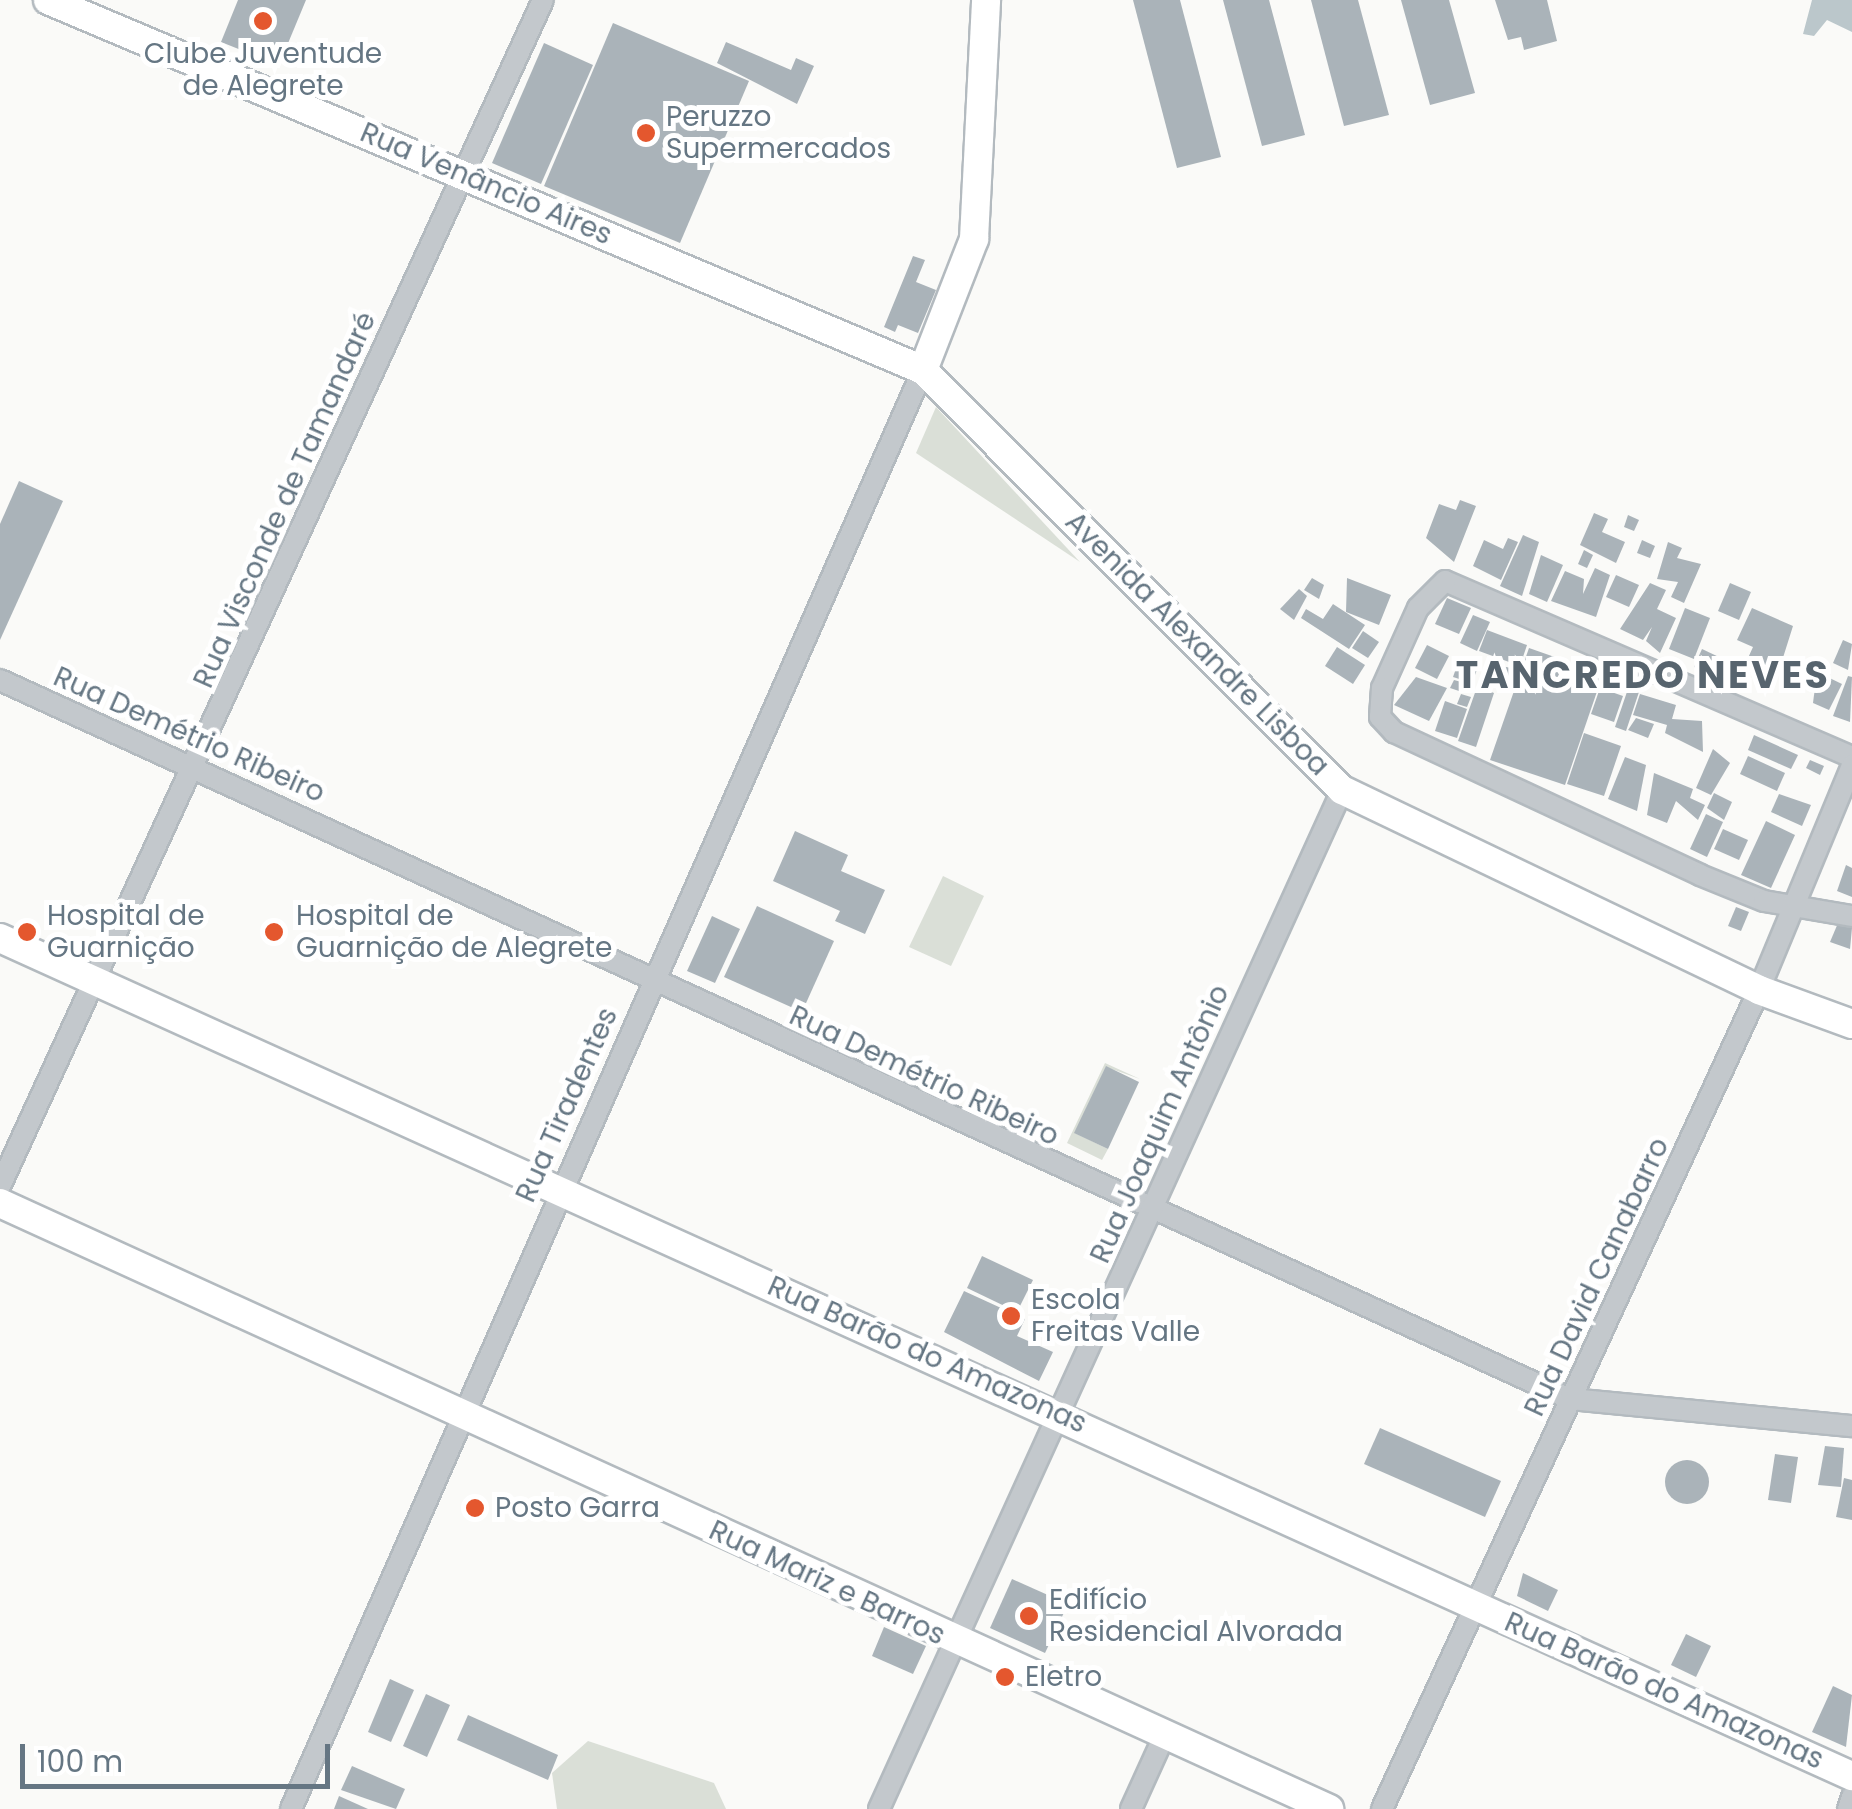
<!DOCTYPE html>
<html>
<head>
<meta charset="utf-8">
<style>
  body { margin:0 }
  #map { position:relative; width:1852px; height:1809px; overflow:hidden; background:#fafaf8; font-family:Poppins,sans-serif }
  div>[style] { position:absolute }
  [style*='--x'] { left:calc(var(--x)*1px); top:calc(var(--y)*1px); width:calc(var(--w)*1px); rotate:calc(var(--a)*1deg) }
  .green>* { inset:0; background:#dadfd7 }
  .water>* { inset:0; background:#bbc7cb }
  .building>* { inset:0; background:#aab3b9 }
  .round { border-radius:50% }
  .roads { filter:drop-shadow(2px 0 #b3babf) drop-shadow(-2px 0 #b3babf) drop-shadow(0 2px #b3babf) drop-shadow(0 -2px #b3babf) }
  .street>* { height:20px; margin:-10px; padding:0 10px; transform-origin:10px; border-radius:10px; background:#c3c8cc }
  .secondary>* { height:28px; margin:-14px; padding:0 14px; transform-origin:14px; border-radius:14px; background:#fff }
  .dots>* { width:28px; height:28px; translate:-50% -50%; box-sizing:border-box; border:5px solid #fff; border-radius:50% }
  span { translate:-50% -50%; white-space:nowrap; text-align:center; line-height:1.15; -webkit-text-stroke:10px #fff; paint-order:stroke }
  .poi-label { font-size:28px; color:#657683 }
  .left { translate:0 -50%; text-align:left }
  .street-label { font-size:28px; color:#657683 }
  .district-label { font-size:38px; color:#57646e; font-weight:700; letter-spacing:2.5px }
  .scale { position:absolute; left:20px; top:1744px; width:310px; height:45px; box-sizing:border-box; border:5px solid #657683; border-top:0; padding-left:12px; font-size:30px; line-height:35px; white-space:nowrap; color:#657683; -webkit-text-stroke:8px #fff; paint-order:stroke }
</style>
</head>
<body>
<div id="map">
  <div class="green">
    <i style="clip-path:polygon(936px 407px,1080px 562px,916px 453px)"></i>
    <i style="clip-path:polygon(943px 876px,984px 896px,951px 966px,909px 947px)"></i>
    <i style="clip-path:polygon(1105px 1063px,1140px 1079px,1106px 1067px,1075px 1133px,1108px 1149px,1102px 1160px,1067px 1143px)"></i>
    <i style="clip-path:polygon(588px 1741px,714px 1783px,726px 1809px,557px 1809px,552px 1773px)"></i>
  </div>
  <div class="water">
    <i style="clip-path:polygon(1812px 0,1852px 0,1852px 32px,1827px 20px,1814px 36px,1803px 34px)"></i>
  </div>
  <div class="building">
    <i style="clip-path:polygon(238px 0,306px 0,279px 65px,221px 42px)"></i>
    <i style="clip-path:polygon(1133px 0,1180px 0,1221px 157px,1177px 168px)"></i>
    <i style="clip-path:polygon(1223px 0,1269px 0,1305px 135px,1262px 146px)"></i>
    <i style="clip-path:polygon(1311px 0,1358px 0,1389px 115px,1344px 126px)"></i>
    <i style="clip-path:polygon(1401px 0,1449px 0,1475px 93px,1430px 105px)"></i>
    <i style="clip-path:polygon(1495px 0,1547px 0,1557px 41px,1524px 50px,1521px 37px,1508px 40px)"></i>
    <i style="clip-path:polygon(613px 23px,749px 81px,680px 243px,544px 186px)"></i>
    <i style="clip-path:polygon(726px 42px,791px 70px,796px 58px,814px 66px,797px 104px,717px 63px)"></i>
    <i style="clip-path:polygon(544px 43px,593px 65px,541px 184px,492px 163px)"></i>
    <i style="clip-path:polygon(913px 256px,925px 260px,916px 282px,936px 290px,918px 333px,898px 325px,895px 332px,884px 327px)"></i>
    <i style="clip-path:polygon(19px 481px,63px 501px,0 640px,0 524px)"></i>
    <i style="clip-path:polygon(1460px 500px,1476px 506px,1454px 562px,1426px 538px,1439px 504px,1456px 510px)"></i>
    <i style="clip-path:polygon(1594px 513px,1608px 519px,1602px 532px,1625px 542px,1616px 563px,1580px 545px)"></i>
    <i style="clip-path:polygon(1628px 515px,1639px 520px,1634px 531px,1624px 527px)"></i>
    <i style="clip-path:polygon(1523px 535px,1539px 542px,1522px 596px,1500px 586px)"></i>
    <i style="clip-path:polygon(1508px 538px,1518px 542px,1501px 580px,1473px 566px,1484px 540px,1503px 549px)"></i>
    <i style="clip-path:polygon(1642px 540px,1655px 546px,1650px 558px,1637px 553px)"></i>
    <i style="clip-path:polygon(1668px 542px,1682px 548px,1677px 558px,1701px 564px,1684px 603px,1671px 597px,1678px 582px,1657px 579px)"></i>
    <i style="clip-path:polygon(1584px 550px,1593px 555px,1587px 568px,1578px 564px)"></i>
    <i style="clip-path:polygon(1541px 555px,1563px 565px,1547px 602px,1529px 594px)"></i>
    <i style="clip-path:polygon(1595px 568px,1610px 575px,1596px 617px,1551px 601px,1565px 571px,1584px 579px,1583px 594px)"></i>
    <i style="clip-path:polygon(1616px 575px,1639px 585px,1629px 607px,1606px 597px)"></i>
    <i style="clip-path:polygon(1312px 578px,1324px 585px,1319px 599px,1304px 590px)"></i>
    <i style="clip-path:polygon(1347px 578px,1391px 595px,1379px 625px,1346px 612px)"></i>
    <i style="clip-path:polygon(1650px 583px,1666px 590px,1657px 609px,1676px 618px,1660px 653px,1646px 641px,1652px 627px,1643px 640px,1620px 629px)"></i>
    <i style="clip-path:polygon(1730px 583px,1751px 592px,1739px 620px,1718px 611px)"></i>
    <i style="clip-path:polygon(1299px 589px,1307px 596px,1294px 620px,1280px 609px)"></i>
    <i style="clip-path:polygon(1447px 598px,1471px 608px,1459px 634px,1435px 624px)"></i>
    <i style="clip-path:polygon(1333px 604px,1365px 625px,1349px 649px,1301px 618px,1306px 609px,1323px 619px)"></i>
    <i style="clip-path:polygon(1685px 608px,1710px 618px,1694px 659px,1669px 649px)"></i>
    <i style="clip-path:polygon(1752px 608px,1793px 626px,1775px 683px,1743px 669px,1753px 647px,1737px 640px)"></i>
    <i style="clip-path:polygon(1473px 615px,1490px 622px,1477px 651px,1460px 643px)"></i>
    <i style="clip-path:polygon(1487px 630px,1527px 645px,1520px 666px,1479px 651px)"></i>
    <i style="clip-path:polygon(1363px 631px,1379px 642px,1368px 658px,1352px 648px)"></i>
    <i style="clip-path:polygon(1843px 640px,1852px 644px,1848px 670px,1833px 663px)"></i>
    <i style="clip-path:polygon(1427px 645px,1449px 656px,1437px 679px,1415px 668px)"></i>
    <i style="clip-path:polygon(1337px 647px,1365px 665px,1353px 684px,1325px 666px)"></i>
    <i style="clip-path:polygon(1529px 648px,1603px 674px,1565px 785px,1490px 760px)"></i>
    <i style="clip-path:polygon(1702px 649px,1721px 658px,1713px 675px,1694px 667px)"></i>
    <i style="clip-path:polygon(1791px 656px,1815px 666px,1803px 693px,1779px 683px)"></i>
    <i style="clip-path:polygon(1459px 660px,1478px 667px,1472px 683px,1453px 677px)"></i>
    <i style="clip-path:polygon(1496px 665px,1516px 669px,1512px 690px,1491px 685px)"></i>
    <i style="clip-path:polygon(1817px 672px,1842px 684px,1829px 710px,1813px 703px)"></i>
    <i style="clip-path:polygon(1848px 676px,1852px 677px,1850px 722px,1833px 716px)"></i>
    <i style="clip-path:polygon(1416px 677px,1447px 688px,1429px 721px,1394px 705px)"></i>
    <i style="clip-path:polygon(1454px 680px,1465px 683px,1462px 692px,1450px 688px)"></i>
    <i style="clip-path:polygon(1630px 683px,1641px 686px,1626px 731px,1615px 727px)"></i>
    <i style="clip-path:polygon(1477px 687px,1494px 693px,1476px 747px,1458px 741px)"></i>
    <i style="clip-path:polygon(1600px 688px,1623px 696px,1614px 722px,1591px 714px)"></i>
    <i style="clip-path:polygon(1461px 694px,1471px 697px,1467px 707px,1457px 704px)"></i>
    <i style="clip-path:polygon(1640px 694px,1676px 705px,1672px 719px,1702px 721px,1703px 752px,1665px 733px,1667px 725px,1633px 715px)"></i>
    <i style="clip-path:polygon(1445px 701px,1467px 709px,1457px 738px,1435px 731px)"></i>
    <i style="clip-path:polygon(1636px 718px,1654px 724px,1648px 738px,1628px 730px)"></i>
    <i style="clip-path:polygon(1584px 733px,1621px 746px,1604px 796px,1567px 784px)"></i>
    <i style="clip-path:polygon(1754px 735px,1798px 755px,1791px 769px,1748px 750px)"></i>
    <i style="clip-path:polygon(1713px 749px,1730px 763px,1711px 795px,1696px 788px)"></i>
    <i style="clip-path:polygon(1748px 756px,1785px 773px,1777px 791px,1740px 774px)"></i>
    <i style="clip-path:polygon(1625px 757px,1646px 765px,1637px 811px,1608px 799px)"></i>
    <i style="clip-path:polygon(1810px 760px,1824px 766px,1820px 775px,1806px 768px)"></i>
    <i style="clip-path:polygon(1654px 773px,1693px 789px,1690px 798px,1705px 805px,1698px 820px,1676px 801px,1667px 823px,1647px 815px)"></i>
    <i style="clip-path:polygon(1714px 793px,1732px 802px,1724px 820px,1707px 808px)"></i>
    <i style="clip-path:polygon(1779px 794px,1811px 805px,1802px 826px,1771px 812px)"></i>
    <i style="clip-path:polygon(1706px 814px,1723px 822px,1707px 857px,1690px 849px)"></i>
    <i style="clip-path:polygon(1766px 821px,1795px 835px,1771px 888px,1741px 875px)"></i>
    <i style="clip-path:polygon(1723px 829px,1748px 840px,1739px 860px,1714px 849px)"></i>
    <i style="clip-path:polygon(795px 831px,848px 855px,841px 871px,885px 890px,865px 934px,835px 921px,840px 911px,773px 881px)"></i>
    <i style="clip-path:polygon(1846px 865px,1852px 868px,1852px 897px,1837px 891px)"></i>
    <i style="clip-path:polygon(757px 906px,834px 941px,802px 1012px,724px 977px)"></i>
    <i style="clip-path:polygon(1736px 907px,1749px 912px,1741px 931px,1728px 926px)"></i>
    <i style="clip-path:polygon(712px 916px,740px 929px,715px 983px,687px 971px)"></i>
    <i style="clip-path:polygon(1838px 923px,1852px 928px,1850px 949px,1830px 942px)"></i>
    <i style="clip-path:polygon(1106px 1066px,1139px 1082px,1108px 1149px,1074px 1133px)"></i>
    <i style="clip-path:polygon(982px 1256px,1033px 1280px,1017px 1312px,967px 1288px)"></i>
    <i style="clip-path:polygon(964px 1291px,1025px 1319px,1017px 1336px,1053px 1352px,1039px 1381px,944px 1332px)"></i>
    <i style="clip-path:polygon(1380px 1428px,1501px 1481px,1485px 1517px,1364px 1464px)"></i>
    <i style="clip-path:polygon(1825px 1446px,1844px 1448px,1841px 1487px,1818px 1485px)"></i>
    <i style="clip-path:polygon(1775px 1454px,1798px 1457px,1791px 1503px,1768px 1500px)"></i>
    <i class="round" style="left:1665px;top:1460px;width:44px;height:44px"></i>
    <i style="clip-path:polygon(1844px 1478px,1852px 1480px,1852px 1520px,1836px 1517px)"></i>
    <i style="clip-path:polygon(1523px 1573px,1558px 1590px,1548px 1611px,1517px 1596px)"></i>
    <i style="clip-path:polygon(1012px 1579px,1068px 1604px,1045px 1653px,990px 1628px)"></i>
    <i style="clip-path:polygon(884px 1627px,926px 1646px,913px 1674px,872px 1656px)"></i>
    <i style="clip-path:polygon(1686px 1634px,1711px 1646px,1696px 1677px,1671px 1665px)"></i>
    <i style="clip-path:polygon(390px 1679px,414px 1690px,391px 1742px,368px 1732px)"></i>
    <i style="clip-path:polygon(1833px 1686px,1852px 1695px,1846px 1747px,1812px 1732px)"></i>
    <i style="clip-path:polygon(426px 1694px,450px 1705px,427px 1757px,403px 1746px)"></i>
    <i style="clip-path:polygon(468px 1715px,558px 1755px,548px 1780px,457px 1740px)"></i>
    <i style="clip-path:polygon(352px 1766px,405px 1789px,396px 1809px,341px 1790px)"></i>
    <i style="clip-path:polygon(339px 1796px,368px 1809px,334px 1809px)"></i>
  </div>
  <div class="roads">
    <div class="street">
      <i style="--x:0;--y:680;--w:1727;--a:24.61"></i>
      <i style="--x:1570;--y:1399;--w:283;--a:5.5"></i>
      <i style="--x:1852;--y:757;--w:443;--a:-156.6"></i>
      <i style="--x:1445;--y:581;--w:38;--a:135"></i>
      <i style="--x:1418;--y:608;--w:88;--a:114.2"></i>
      <i style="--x:1382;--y:688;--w:29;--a:94"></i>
      <i style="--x:1380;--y:717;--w:21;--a:47"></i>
      <i style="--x:1394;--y:732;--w:338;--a:25"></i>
      <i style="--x:1700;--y:875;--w:69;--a:22.1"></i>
      <i style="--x:1764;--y:901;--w:89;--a:9.7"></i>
      <i style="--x:0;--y:1186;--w:1304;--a:-65.4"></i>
      <i style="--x:291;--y:1809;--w:1572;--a:-66.29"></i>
      <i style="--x:879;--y:1809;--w:1119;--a:-65.56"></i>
      <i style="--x:1131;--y:1809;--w:82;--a:-65.6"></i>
      <i style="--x:1382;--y:1809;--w:902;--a:-65.28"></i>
      <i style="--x:1759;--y:990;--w:243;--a:-67.5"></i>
      <i style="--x:1848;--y:1809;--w:13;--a:-72"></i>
    </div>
    <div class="secondary">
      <i style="--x:48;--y:0;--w:950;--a:22.92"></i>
      <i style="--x:923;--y:370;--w:593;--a:45.07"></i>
      <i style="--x:1342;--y:790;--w:462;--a:25.6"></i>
      <i style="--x:1759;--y:990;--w:99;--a:20.1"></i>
      <i style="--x:923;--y:370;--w:141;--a:-68.7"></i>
      <i style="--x:974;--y:239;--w:239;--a:-87.1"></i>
      <i style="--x:0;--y:938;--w:2033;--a:24.35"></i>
      <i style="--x:0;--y:1203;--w:1461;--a:24.51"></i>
    </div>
  </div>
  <div class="dots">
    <i style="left:263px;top:21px;background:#e4572e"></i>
    <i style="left:646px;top:133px;background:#e4572e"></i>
    <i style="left:27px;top:932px;background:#e4572e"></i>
    <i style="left:274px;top:932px;background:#e4572e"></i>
    <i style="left:1011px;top:1316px;background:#e4572e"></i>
    <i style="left:475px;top:1508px;background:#e4572e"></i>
    <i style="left:1029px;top:1616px;background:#e4572e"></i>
    <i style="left:1005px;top:1677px;background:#e4572e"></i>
  </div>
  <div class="poi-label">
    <span style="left:263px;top:70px">Clube Juventude<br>de Alegrete</span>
    <span class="left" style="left:666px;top:133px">Peruzzo<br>Supermercados</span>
    <span class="left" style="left:47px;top:932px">Hospital de<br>Guarnição</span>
    <span class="left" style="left:296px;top:932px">Hospital de<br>Guarnição de Alegrete</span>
    <span class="left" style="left:1031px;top:1316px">Escola<br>Freitas Valle</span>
    <span class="left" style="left:495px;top:1508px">Posto Garra</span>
    <span class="left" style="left:1049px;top:1616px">Edifício<br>Residencial Alvorada</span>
    <span class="left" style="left:1025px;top:1677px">Eletro</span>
  </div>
  <div class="street-label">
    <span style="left:486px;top:184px;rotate:23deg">Rua Venâncio Aires</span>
    <span style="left:285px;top:500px;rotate:-66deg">Rua Visconde de Tamandaré</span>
    <span style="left:1197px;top:644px;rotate:45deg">Avenida Alexandre Lisboa</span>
    <span style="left:189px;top:735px;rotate:24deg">Rua Demétrio Ribeiro</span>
    <span style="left:924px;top:1076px;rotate:25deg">Rua Demétrio Ribeiro</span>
    <span style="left:567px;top:1105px;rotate:-66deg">Rua Tiradentes</span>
    <span style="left:1160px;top:1124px;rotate:-66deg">Rua Joaquim Antônio</span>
    <span style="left:1597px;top:1277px;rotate:-65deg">Rua David Canabarro</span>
    <span style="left:927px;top:1355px;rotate:24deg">Rua Barão do Amazonas</span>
    <span style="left:827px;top:1583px;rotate:25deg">Rua Mariz e Barros</span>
    <span style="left:1664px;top:1691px;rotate:24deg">Rua Barão do Amazonas</span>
  </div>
  <div class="district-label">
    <span style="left:1643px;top:675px">TANCREDO NEVES</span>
  </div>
  <div class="scale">100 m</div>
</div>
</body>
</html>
